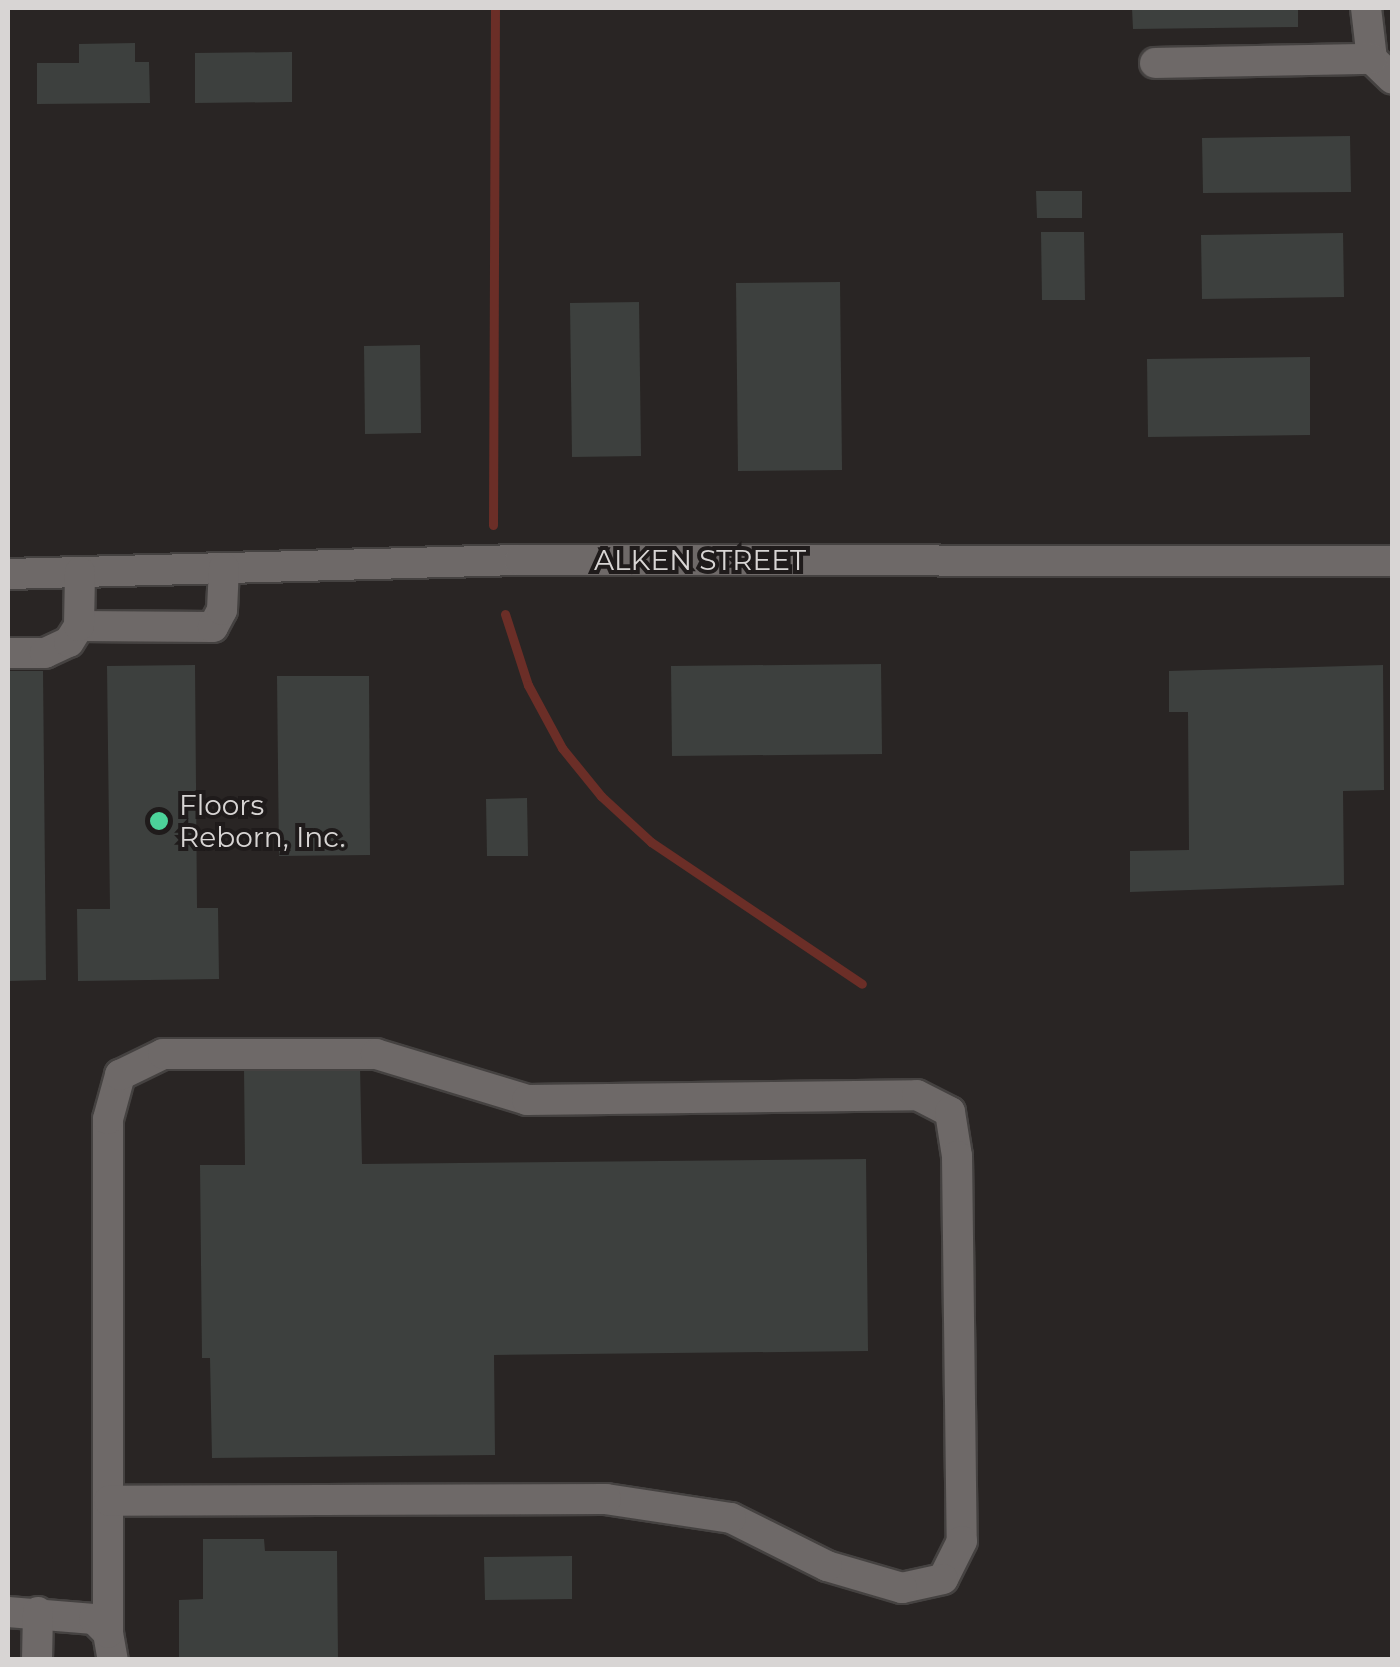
<!DOCTYPE html>
<html>
<head>
<meta charset="utf-8">
<style>
  body { margin:0 }
  #map { position:relative; width:1400px; height:1667px; overflow:hidden; background:#292524; font-family:Montserrat,sans-serif }
  div>[style] { position:absolute }
  [style*='--x'] { left:calc(var(--x)*1px); top:calc(var(--y)*1px); width:calc(var(--w)*1px); rotate:calc(var(--a)*1deg) }
  .stream>* { height:9px; margin:-4.5px; padding:0 4.5px; transform-origin:4.5px; border-radius:4.5px; background:#6b2e27 }
  .building>* { inset:0; background:#3d403e }
  .roads { filter:drop-shadow(2px 0 #454241) drop-shadow(-2px 0 #454241) drop-shadow(0 2px #454241) drop-shadow(0 -2px #454241) }
  .minor>* { height:30px; margin:-15px; padding:0 15px; transform-origin:15px; border-radius:15px; background:#6e6968 }
  .dots>* { width:28px; height:28px; translate:-50% -50%; box-sizing:border-box; border:5px solid #1f1b1b; border-radius:50% }
  span { translate:-50% -50%; white-space:nowrap; text-align:center; line-height:1.15; -webkit-text-stroke:8px #1f1b1b; paint-order:stroke }
  .street-label { font-size:28px; color:#d8d5d4 }
  .poi-label { font-size:28px; color:#d8d5d4 }
  .left { translate:0 -50%; text-align:left }
  .frame { position:absolute; inset:0; border:10px solid #d8d5d4; pointer-events:none }
</style>
</head>
<body>
<div id="map">
  <div class="stream">
    <i style="--x:493;--y:525;--w:517;--a:-89.78"></i>
    <i style="--x:505;--y:614;--w:75;--a:72.1"></i>
    <i style="--x:528;--y:685;--w:72;--a:61.6"></i>
    <i style="--x:562;--y:748;--w:62;--a:50.9"></i>
    <i style="--x:601;--y:796;--w:68;--a:42.6"></i>
    <i style="--x:651;--y:842;--w:254;--a:33.9"></i>
  </div>
  <div class="building">
    <i style="clip-path:polygon(1132px 8px,1298px 8px,1298px 27px,1133px 29px)"></i>
    <i style="clip-path:polygon(135px 43px,135px 62px,149px 62px,150px 103px,37px 104px,37px 63px,79px 63px,79px 44px)"></i>
    <i style="clip-path:polygon(292px 52px,292px 102px,195px 103px,195px 53px)"></i>
    <i style="clip-path:polygon(1350px 136px,1351px 192px,1203px 193px,1202px 138px)"></i>
    <i style="clip-path:polygon(1036px 191px,1082px 191px,1082px 218px,1037px 218px)"></i>
    <i style="clip-path:polygon(1041px 232px,1084px 232px,1085px 300px,1042px 300px)"></i>
    <i style="clip-path:polygon(1343px 233px,1344px 297px,1202px 299px,1201px 235px)"></i>
    <i style="clip-path:polygon(840px 282px,842px 470px,738px 471px,736px 283px)"></i>
    <i style="clip-path:polygon(639px 302px,641px 456px,572px 457px,570px 303px)"></i>
    <i style="clip-path:polygon(420px 345px,421px 433px,365px 434px,364px 346px)"></i>
    <i style="clip-path:polygon(1310px 357px,1310px 435px,1148px 437px,1147px 359px)"></i>
    <i style="clip-path:polygon(881px 664px,882px 754px,672px 756px,671px 666px)"></i>
    <i style="clip-path:polygon(195px 665px,197px 908px,218px 908px,219px 979px,78px 981px,77px 909px,110px 909px,107px 666px)"></i>
    <i style="clip-path:polygon(1383px 665px,1384px 790px,1343px 791px,1344px 885px,1130px 892px,1130px 851px,1189px 850px,1188px 712px,1169px 712px,1169px 671px)"></i>
    <i style="clip-path:polygon(8px 671px,43px 671px,46px 980px,8px 981px)"></i>
    <i style="clip-path:polygon(277px 676px,369px 676px,370px 855px,279px 856px)"></i>
    <i style="clip-path:polygon(527px 798px,528px 856px,487px 856px,486px 799px)"></i>
    <i style="clip-path:polygon(360px 1066px,362px 1164px,866px 1159px,868px 1351px,494px 1355px,495px 1455px,212px 1458px,210px 1358px,202px 1358px,200px 1165px,245px 1165px,244px 1067px)"></i>
    <i style="clip-path:polygon(203px 1539px,264px 1539px,265px 1551px,337px 1551px,338px 1660px,179px 1660px,179px 1600px,203px 1599px)"></i>
    <i style="clip-path:polygon(572px 1556px,572px 1599px,485px 1600px,484px 1557px)"></i>
  </div>
  <div class="roads">
    <div class="minor">
      <i style="--x:1366;--y:8;--w:51;--a:83.3"></i>
      <i style="--x:1372;--y:59;--w:28;--a:44"></i>
      <i style="--x:1155;--y:63;--w:217;--a:-1.1"></i>
      <i style="--x:8;--y:574;--w:512;--a:-1.57"></i>
      <i style="--x:520;--y:560;--w:872;--a:0.07"></i>
      <i style="--x:79;--y:626;--w:134;--a:0.4"></i>
      <i style="--x:213;--y:627;--w:19;--a:-62"></i>
      <i style="--x:222;--y:610;--w:42;--a:-87.3"></i>
      <i style="--x:8;--y:653;--w:37;--a:0"></i>
      <i style="--x:45;--y:653;--w:26;--a:-25"></i>
      <i style="--x:69;--y:642;--w:19;--a:-58"></i>
      <i style="--x:79;--y:626;--w:54;--a:-88.9"></i>
      <i style="--x:8;--y:1612;--w:86;--a:4.7"></i>
      <i style="--x:94;--y:1619;--w:20;--a:45"></i>
      <i style="--x:108;--y:1633;--w:27;--a:80"></i>
      <i style="--x:108;--y:1633;--w:514;--a:-90"></i>
      <i style="--x:108;--y:1119;--w:46;--a:-74.7"></i>
      <i style="--x:120;--y:1075;--w:48;--a:-26"></i>
      <i style="--x:163;--y:1054;--w:213;--a:0"></i>
      <i style="--x:376;--y:1054;--w:158;--a:16.9"></i>
      <i style="--x:527;--y:1100;--w:390;--a:-0.7"></i>
      <i style="--x:917;--y:1095;--w:37;--a:27"></i>
      <i style="--x:950;--y:1112;--w:45;--a:81"></i>
      <i style="--x:957;--y:1156;--w:385;--a:89.3"></i>
      <i style="--x:962;--y:1541;--w:42;--a:116.6"></i>
      <i style="--x:943;--y:1579;--w:42;--a:167.6"></i>
      <i style="--x:902;--y:1588;--w:78;--a:-163.7"></i>
      <i style="--x:827;--y:1566;--w:107;--a:-153.4"></i>
      <i style="--x:731;--y:1518;--w:126;--a:-171.4"></i>
      <i style="--x:606;--y:1499;--w:497;--a:179.8"></i>
      <i style="--x:37;--y:1660;--w:48;--a:-88.8"></i>
    </div>
  </div>
  <div class="dots">
    <i style="left:159px;top:821px;background:#4cd39a"></i>
  </div>
  <div class="street-label">
    <span style="left:700px;top:560px">ALKEN STREET</span>
  </div>
  <div class="poi-label">
    <span class="left" style="left:179px;top:821px">Floors<br>Reborn, Inc.</span>
  </div>
  <div class="frame"></div>
</div>
</body>
</html>
